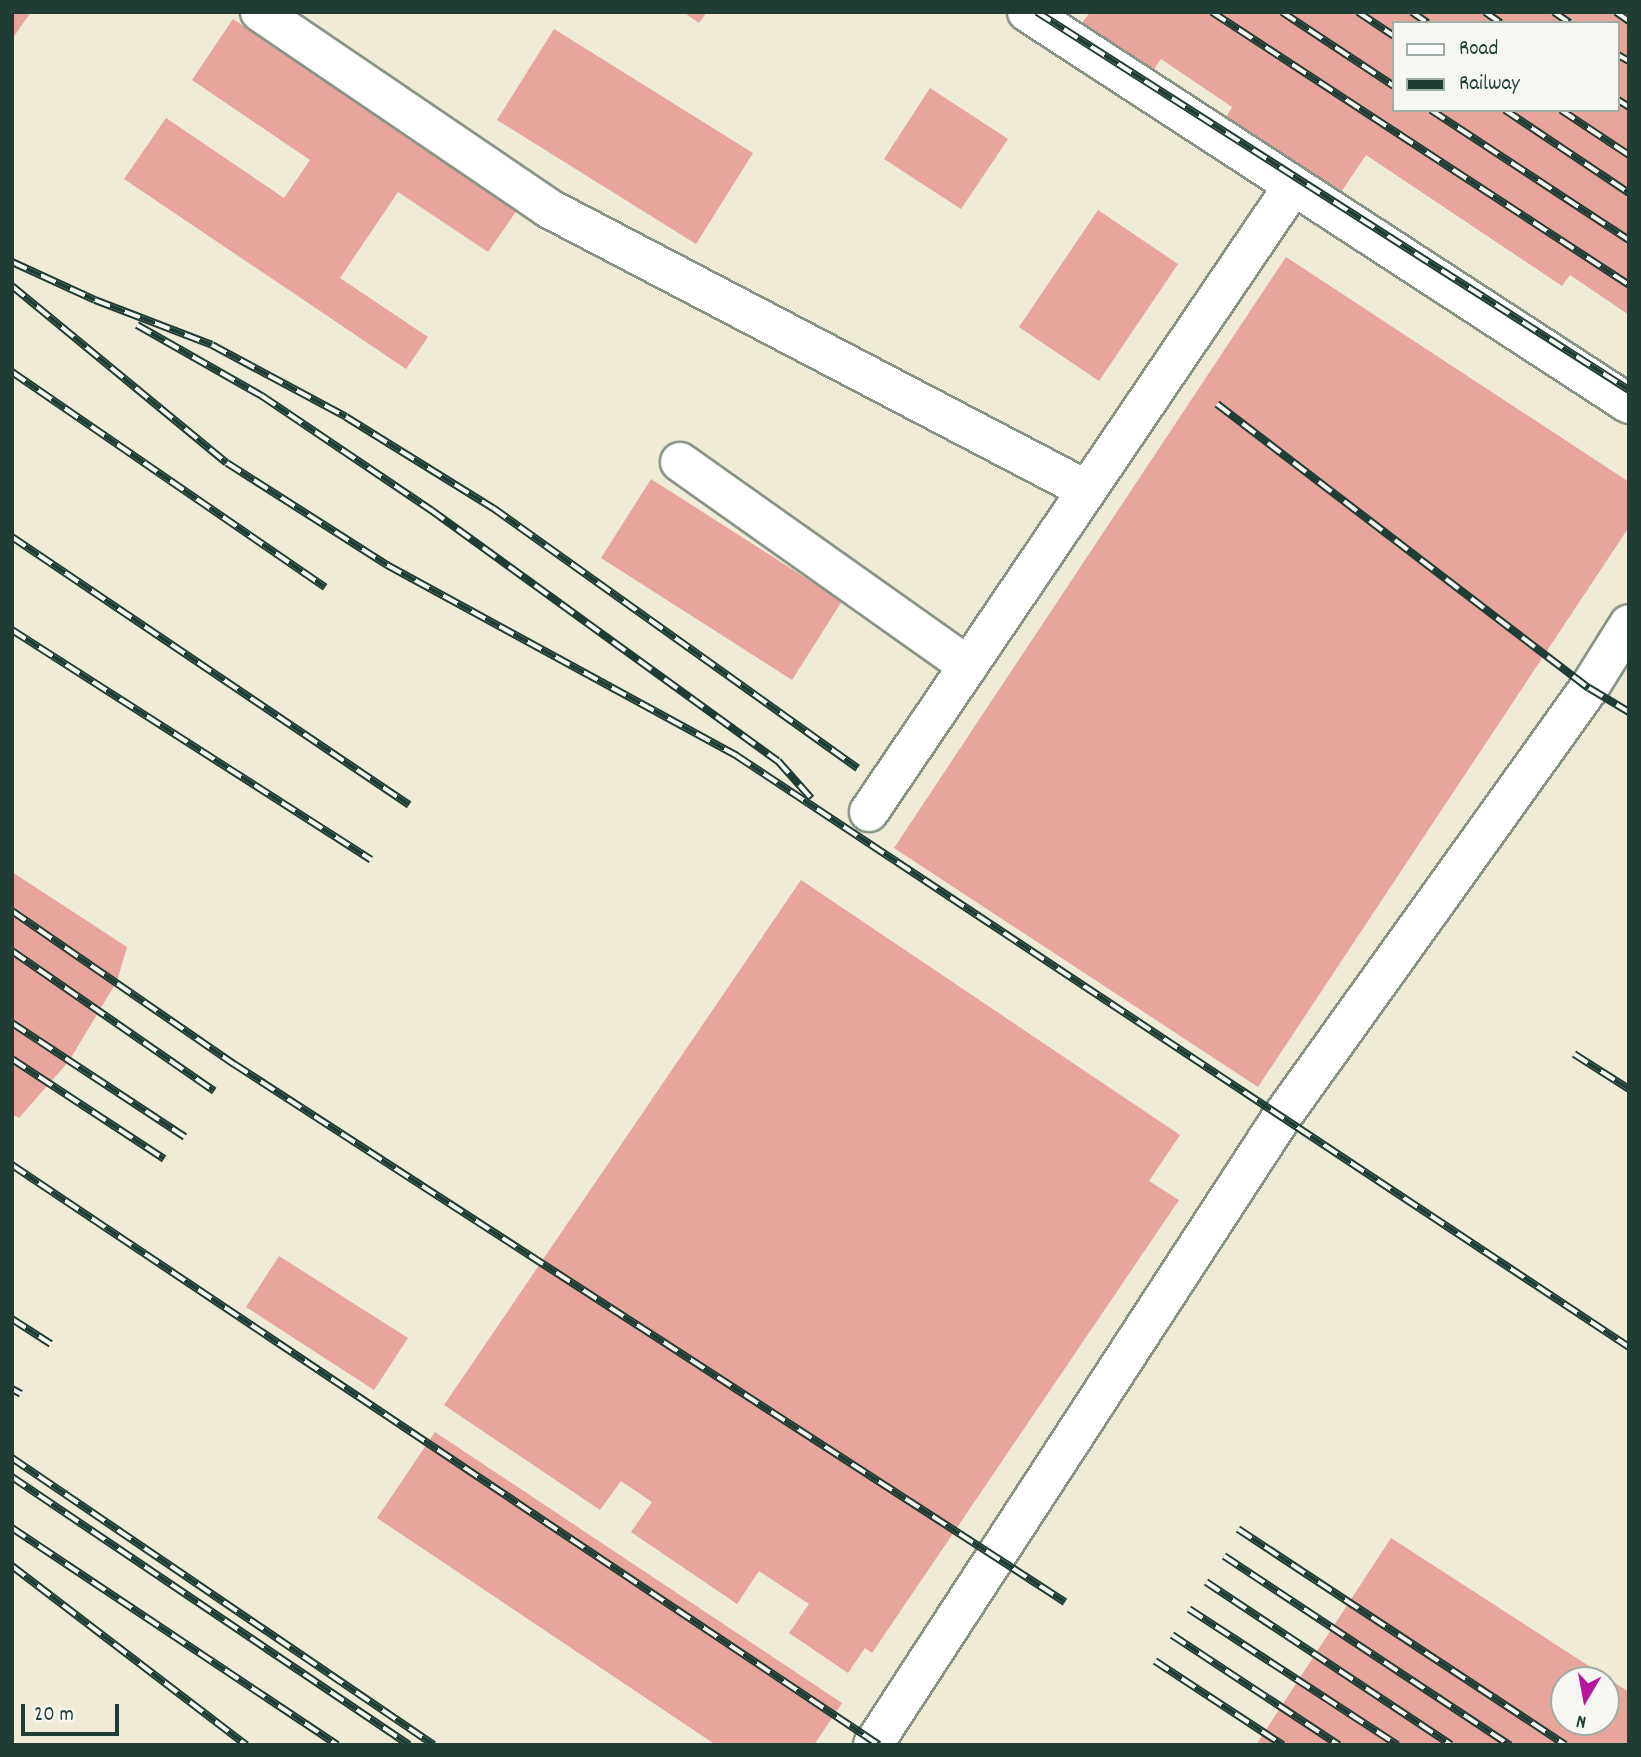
<!DOCTYPE html>
<html>
<head>
<meta charset="utf-8">
<style>
  body { margin:0 }
  #map { position:relative; width:1641px; height:1757px; overflow:hidden; background:#efebd7; font-family:Dekko,sans-serif }
  div>[style] { position:absolute }
  [style*='--x'] { left:calc(var(--x)*1px); top:calc(var(--y)*1px); width:calc(var(--w)*1px); rotate:calc(var(--a)*1deg) }
  .building>* { inset:0; background:#e7a59b }
  .roads { filter:drop-shadow(2px 0 #879486) drop-shadow(-2px 0 #879486) drop-shadow(0 2px #879486) drop-shadow(0 -2px #879486) }
  .minor>* { height:38px; margin:-19px; padding:0 19px; transform-origin:19px; border-radius:19px; background:#fff }
  .rail>* { height:8px; margin-top:-4px; transform-origin:0; background:repeating-linear-gradient(90deg,#f6f6f2 0 16px,#1f3d34 0 32px); box-sizing:border-box; border-block:2px solid #1f3d34 }
  span { translate:-50% -50%; white-space:nowrap; text-align:center; line-height:1.15; -webkit-text-stroke:7px #f6f6f2; paint-order:stroke }
  .frame { position:absolute; inset:0; border:14px solid #1f3d34; pointer-events:none }
  .legend { position:absolute; left:1392px; top:21px; width:228px; height:91px; box-sizing:border-box; background:#f6f6f2; border:2px solid #a0aca6; margin:0; padding:9px 12px; list-style:none; font-size:21px; color:#1f3d34 }
  .legend li { display:flex; align-items:center; gap:14px; height:35px }
  .legend b { width:35px; border:2px solid #a0aca6 }
  .north { position:absolute; left:1550px; top:1666px; width:70px; height:70px; box-sizing:border-box; background:#f6f6f2; border:2px solid #a0aca6; border-radius:50%; rotate:190deg; font-size:19px; font-weight:700; line-height:28px; text-align:center; color:#1f3d34 }
  .north::after { content:''; display:block; margin:auto; width:24px; height:32px; background:#b5179e; clip-path:polygon(50% 0,100% 100%,50% 72%,0 100%) }
  .scale { position:absolute; left:21px; top:1704px; width:98px; height:32px; box-sizing:border-box; border:4px solid #1f3d34; border-top:0; padding-left:9px; font-size:21px; line-height:24px; white-space:nowrap; color:#1f3d34; -webkit-text-stroke:5px #f6f6f2; paint-order:stroke }
</style>
</head>
<body>
<div id="map">
  <div class="building">
    <i style="clip-path:polygon(12px 12px,31px 12px,12px 39px)"></i>
    <i style="clip-path:polygon(683px 12px,707px 12px,699px 23px)"></i>
    <i style="clip-path:polygon(evenodd,1090px 12px,1629px 12px,1629px 315px,1570px 275px,1562px 286px,1366px 155px,1339px 195px,1225px 119px,1232px 107px,1161px 59px,1150px 75px,1079px 27px,1090px 12px,1394px 23px,1618px 23px,1618px 110px,1394px 110px,1394px 23px)"></i>
    <i style="clip-path:polygon(233px 19px,517px 210px,488px 252px,398px 192px,340px 278px,428px 337px,406px 369px,124px 179px,166px 118px,284px 198px,310px 160px,192px 80px)"></i>
    <i style="clip-path:polygon(554px 29px,753px 153px,696px 244px,497px 120px)"></i>
    <i style="clip-path:polygon(930px 88px,1008px 139px,961px 209px,884px 159px)"></i>
    <i style="clip-path:polygon(1098px 210px,1178px 264px,1099px 381px,1019px 327px)"></i>
    <i style="clip-path:polygon(1286px 257px,1629px 482px,1629px 527px,1258px 1087px,894px 848px)"></i>
    <i style="clip-path:polygon(651px 479px,842px 601px,792px 680px,601px 558px)"></i>
    <i style="clip-path:polygon(12px 872px,127px 947px,117px 981px,69px 1061px,19px 1118px,12px 1114px)"></i>
    <i style="clip-path:polygon(801px 880px,1180px 1135px,1149px 1181px,1179px 1200px,872px 1653px,865px 1648px,848px 1673px,789px 1633px,809px 1604px,759px 1571px,737px 1604px,631px 1532px,652px 1502px,621px 1481px,600px 1510px,444px 1405px)"></i>
    <i style="clip-path:polygon(279px 1256px,408px 1338px,374px 1390px,246px 1307px)"></i>
    <i style="clip-path:polygon(435px 1432px,842px 1703px,814px 1745px,716px 1745px,377px 1518px)"></i>
    <i style="clip-path:polygon(evenodd,1391px 1538px,1629px 1692px,1629px 1745px,1256px 1745px,1391px 1538px,1564px 1680px,1606px 1680px,1606px 1722px,1564px 1722px,1564px 1680px)"></i>
  </div>
  <div class="roads">
    <div class="minor">
      <i style="--x:260;--y:12;--w:348;--a:34.2"></i>
      <i style="--x:548;--y:208;--w:608;--a:27.62"></i>
      <i style="--x:1027;--y:12;--w:718;--a:33.07"></i>
      <i style="--x:680;--y:462;--w:353;--a:35.3"></i>
      <i style="--x:869;--y:812;--w:756;--a:-55.89"></i>
      <i style="--x:873;--y:1745;--w:748;--a:-56.95"></i>
      <i style="--x:1281;--y:1118;--w:529;--a:-54.39"></i>
      <i style="--x:1589;--y:688;--w:75;--a:-58"></i>
    </div>
  </div>
  <div class="rail">
    <i style="--x:1037;--y:12;--w:702;--a:32.56"></i>
    <i style="--x:1212;--y:12;--w:498;--a:33.2"></i>
    <i style="--x:1282;--y:12;--w:134;--a:33.5"></i>
    <i style="--x:1358;--y:12;--w:43;--a:33.7"></i>
    <i style="--x:1412;--y:12;--w:19;--a:35"></i>
    <i style="--x:1485;--y:12;--w:19;--a:35"></i>
    <i style="--x:1554;--y:12;--w:19;--a:35"></i>
    <i style="--x:1616;--y:12;--w:16;--a:35"></i>
    <i style="--x:1618;--y:55;--w:13;--a:29"></i>
    <i style="--x:1618;--y:100;--w:13;--a:32"></i>
    <i style="--x:1431;--y:110;--w:237;--a:33.3"></i>
    <i style="--x:1505;--y:110;--w:149;--a:33.8"></i>
    <i style="--x:1561;--y:110;--w:82;--a:33.5"></i>
    <i style="--x:12;--y:262;--w:91;--a:24.6"></i>
    <i style="--x:95;--y:300;--w:125;--a:21"></i>
    <i style="--x:212;--y:345;--w:152;--a:28.2"></i>
    <i style="--x:346;--y:417;--w:173;--a:31.8"></i>
    <i style="--x:493;--y:508;--w:448;--a:35.5"></i>
    <i style="--x:12;--y:286;--w:278;--a:39.5"></i>
    <i style="--x:227;--y:463;--w:190;--a:32.5"></i>
    <i style="--x:387;--y:565;--w:399;--a:28.6"></i>
    <i style="--x:737;--y:756;--w:1070;--a:33.53"></i>
    <i style="--x:137;--y:325;--w:144;--a:29.6"></i>
    <i style="--x:262;--y:396;--w:204;--a:34"></i>
    <i style="--x:431;--y:510;--w:428;--a:35.9"></i>
    <i style="--x:778;--y:761;--w:50;--a:48.3"></i>
    <i style="--x:12;--y:372;--w:380;--a:34.5"></i>
    <i style="--x:1217;--y:404;--w:468;--a:37.4"></i>
    <i style="--x:1589;--y:688;--w:47;--a:31"></i>
    <i style="--x:12;--y:537;--w:479;--a:34"></i>
    <i style="--x:12;--y:630;--w:426;--a:32.6"></i>
    <i style="--x:12;--y:911;--w:270;--a:34.6"></i>
    <i style="--x:234;--y:1064;--w:990;--a:32.92"></i>
    <i style="--x:12;--y:951;--w:246;--a:34.7"></i>
    <i style="--x:12;--y:1023;--w:207;--a:33.4"></i>
    <i style="--x:1574;--y:1054;--w:65;--a:32.5"></i>
    <i style="--x:12;--y:1059;--w:182;--a:33.3"></i>
    <i style="--x:12;--y:1165;--w:1043;--a:33.78"></i>
    <i style="--x:12;--y:1319;--w:46;--a:32.7"></i>
    <i style="--x:12;--y:1389;--w:10;--a:29"></i>
    <i style="--x:12;--y:1458;--w:510;--a:34.22"></i>
    <i style="--x:12;--y:1477;--w:479;--a:34"></i>
    <i style="--x:12;--y:1528;--w:391;--a:33.7"></i>
    <i style="--x:1238;--y:1529;--w:392;--a:33.4"></i>
    <i style="--x:1224;--y:1556;--w:343;--a:33.5"></i>
    <i style="--x:12;--y:1566;--w:295;--a:37.4"></i>
    <i style="--x:1206;--y:1582;--w:294;--a:33.6"></i>
    <i style="--x:1189;--y:1609;--w:249;--a:33.1"></i>
    <i style="--x:1172;--y:1635;--w:200;--a:33.4"></i>
    <i style="--x:1155;--y:1661;--w:153;--a:33.3"></i>
  </div>
  <div class="frame"></div>
  <ul class="legend">
  <li><b style="height:9px;background:#fff"></b>Road</li>
  <li><b style="height:9px;background:#1f3d34"></b>Railway</li>
  </ul>
  <div class="north">N</div>
  <div class="scale">20 m</div>
</div>
</body>
</html>
